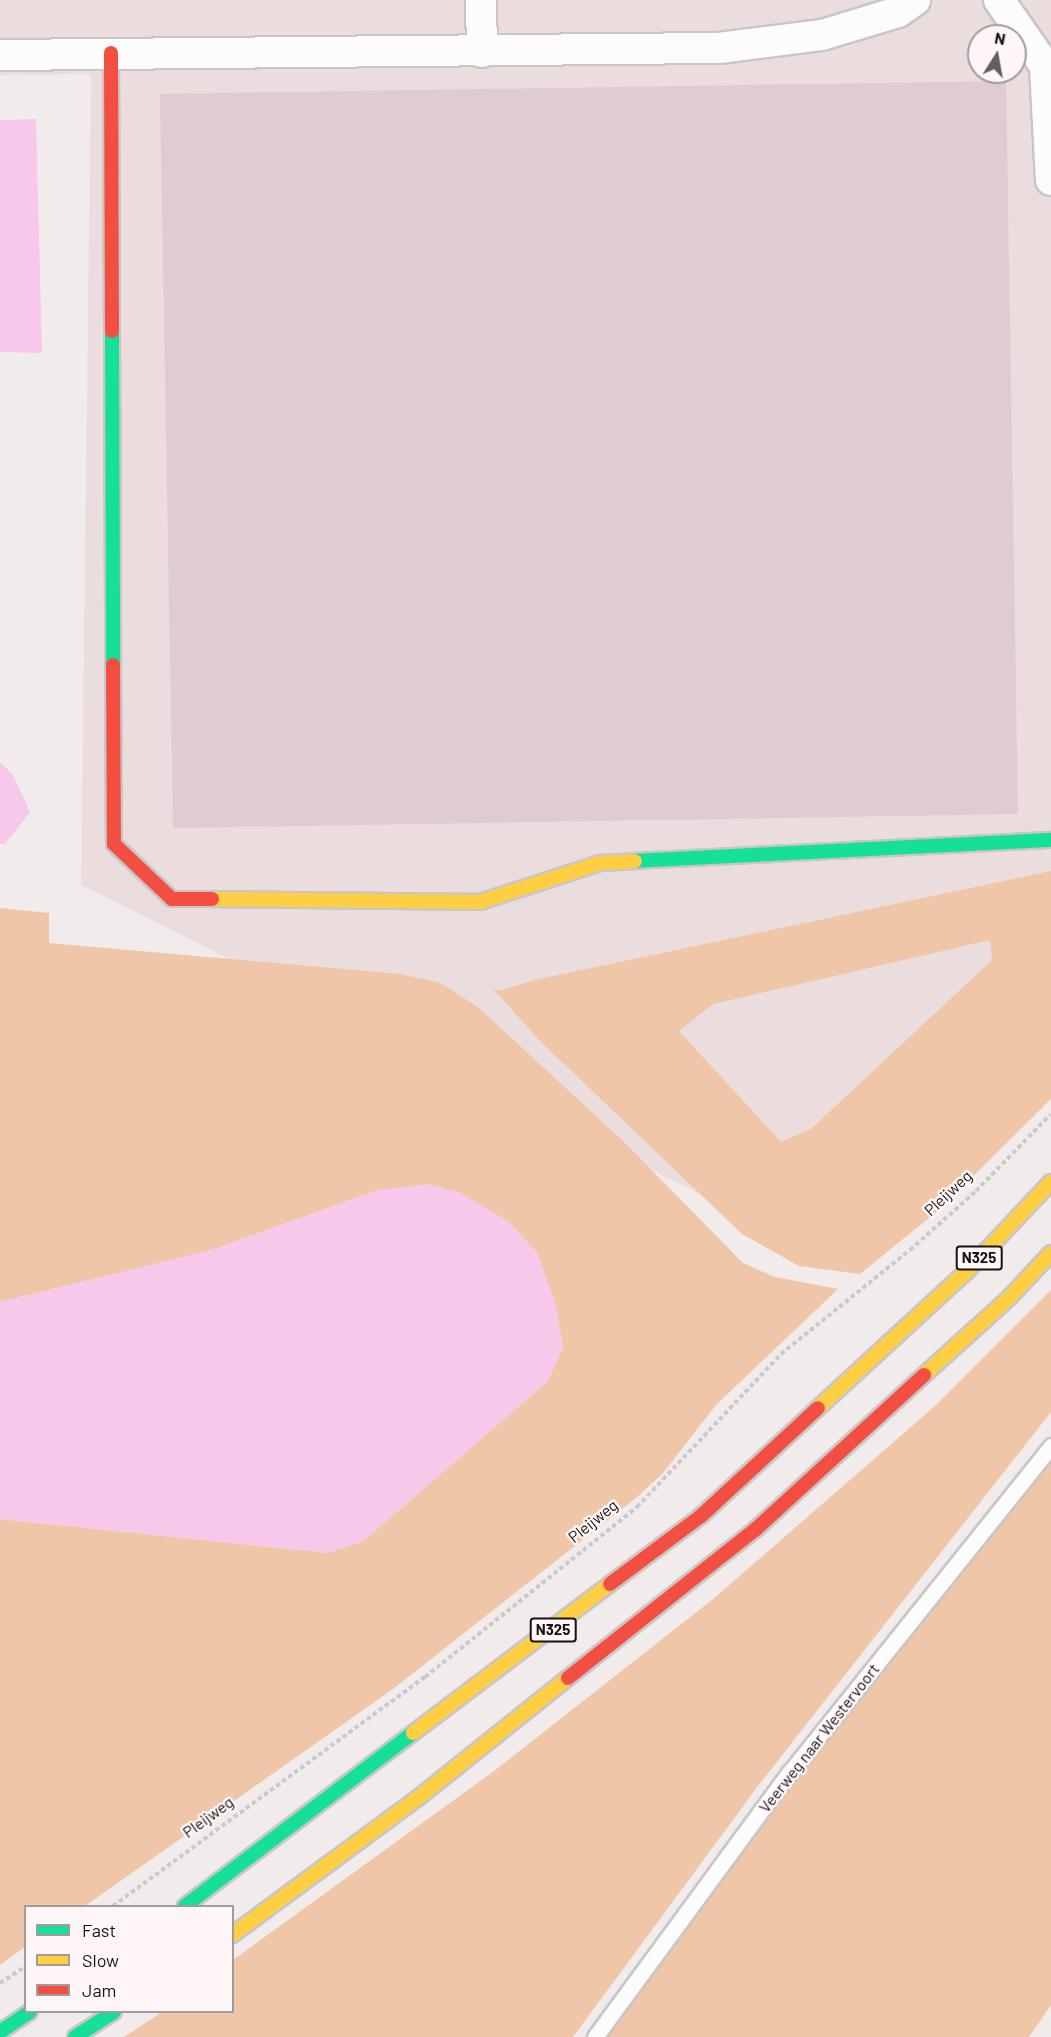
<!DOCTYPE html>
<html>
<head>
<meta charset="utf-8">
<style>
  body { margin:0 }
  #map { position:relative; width:1051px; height:2037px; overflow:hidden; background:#f1ebeb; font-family:Barlow,sans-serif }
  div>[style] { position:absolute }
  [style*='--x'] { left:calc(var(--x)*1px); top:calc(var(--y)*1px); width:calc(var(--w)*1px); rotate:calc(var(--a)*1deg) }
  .built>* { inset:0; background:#ebdddd }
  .green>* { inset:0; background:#efc6a8 }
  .water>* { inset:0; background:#f8c8ea }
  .building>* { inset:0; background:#dfcbd1 }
  .path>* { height:4px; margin-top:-2px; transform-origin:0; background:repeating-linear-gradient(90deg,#ccc9c9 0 4.5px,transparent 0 7.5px) }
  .roads { filter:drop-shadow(2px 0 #cac6c6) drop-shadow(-2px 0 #cac6c6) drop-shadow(0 2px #cac6c6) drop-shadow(0 -2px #cac6c6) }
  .lane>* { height:15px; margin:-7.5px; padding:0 7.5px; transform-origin:7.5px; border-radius:7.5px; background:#fdfcfc }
  .street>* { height:30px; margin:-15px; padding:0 15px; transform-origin:15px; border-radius:15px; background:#fdfcfc }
  .fast>* { height:14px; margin:-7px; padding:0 7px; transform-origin:7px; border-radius:7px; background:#16e098 }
  .slow>* { height:14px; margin:-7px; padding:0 7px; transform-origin:7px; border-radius:7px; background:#ffcf43 }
  .jam>* { height:14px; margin:-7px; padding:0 7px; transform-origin:7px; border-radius:7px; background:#f24e42 }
  span { translate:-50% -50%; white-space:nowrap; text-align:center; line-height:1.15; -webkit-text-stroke:5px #fef6f6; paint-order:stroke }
  .shield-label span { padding:2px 4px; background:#fef6f6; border:2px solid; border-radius:4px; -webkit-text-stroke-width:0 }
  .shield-label { font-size:15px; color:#171313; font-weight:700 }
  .street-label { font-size:16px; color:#171313 }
  .legend { position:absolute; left:24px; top:1905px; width:210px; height:108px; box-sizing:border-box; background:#fef6f6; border:2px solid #a29b9b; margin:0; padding:8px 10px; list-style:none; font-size:18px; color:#171313 }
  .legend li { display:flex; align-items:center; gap:12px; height:30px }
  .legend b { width:30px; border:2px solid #a29b9b }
  .north { position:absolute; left:967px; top:24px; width:60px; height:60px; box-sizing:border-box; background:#fef6f6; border:2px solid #a29b9b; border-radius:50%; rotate:11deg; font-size:16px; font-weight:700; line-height:24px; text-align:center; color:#171313 }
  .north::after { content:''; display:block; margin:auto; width:21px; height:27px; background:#635f5f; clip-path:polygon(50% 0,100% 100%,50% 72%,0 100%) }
</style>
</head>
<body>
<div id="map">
  <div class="built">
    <i style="clip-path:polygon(evenodd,0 0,1051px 0,1051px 1021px,860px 1274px,81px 885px,91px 74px,0 75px,0 0,979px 36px,1015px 36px,1015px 72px,979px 72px,979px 36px)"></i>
  </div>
  <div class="green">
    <i style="clip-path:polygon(evenodd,1051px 871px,1051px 1099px,940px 1209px,860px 1274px,799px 1266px,742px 1234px,541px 1042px,493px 989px,498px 991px,539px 979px,1051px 871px,990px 940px,992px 960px,811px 1129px,781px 1142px,679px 1031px,713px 1004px,990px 940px)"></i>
    <i style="clip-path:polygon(0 908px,49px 913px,49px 943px,400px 974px,441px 983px,479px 1008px,624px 1142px,743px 1263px,775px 1277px,838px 1289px,716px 1405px,663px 1473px,636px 1498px,393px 1689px,85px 1906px,26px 1906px,25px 1947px,0 1965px,0 1519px,328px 1553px,363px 1541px,547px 1382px,563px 1348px,555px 1303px,537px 1253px,509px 1222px,485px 1208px,378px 1190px,212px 1250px,0 1302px)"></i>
    <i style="clip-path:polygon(1051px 1290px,1051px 1412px,758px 1786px,573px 2037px,124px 2037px,162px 2012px,232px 2012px,233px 1960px,494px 1771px,712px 1600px,935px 1406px)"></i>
    <i style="clip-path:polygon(1051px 1461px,1051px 2005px,1029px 2037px,606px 2037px,769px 1814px,949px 1583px)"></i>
  </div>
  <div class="water">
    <i style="clip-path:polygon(36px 119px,42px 353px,0 352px,0 120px)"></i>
    <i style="clip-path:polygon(0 762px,13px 775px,30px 812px,5px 844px,0 844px)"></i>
    <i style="clip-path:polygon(428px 1184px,459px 1192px,509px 1222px,537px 1253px,555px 1303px,563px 1348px,547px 1382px,363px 1541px,328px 1553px,0 1519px,0 1302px,212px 1250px,378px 1190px)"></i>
  </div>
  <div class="building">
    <i style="clip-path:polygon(1006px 81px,1018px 814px,173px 828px,160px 94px)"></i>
  </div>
  <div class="path">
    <i style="--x:113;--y:1906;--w:387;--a:-36.3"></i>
    <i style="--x:425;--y:1677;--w:272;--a:-38.7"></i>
    <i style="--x:637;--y:1507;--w:210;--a:-46.7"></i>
    <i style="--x:781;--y:1354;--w:166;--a:-38.9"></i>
    <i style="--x:910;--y:1250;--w:89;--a:-41.8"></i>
    <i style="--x:976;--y:1191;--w:107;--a:-45.8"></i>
    <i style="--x:0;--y:1983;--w:31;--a:-33"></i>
  </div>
  <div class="roads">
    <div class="lane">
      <i style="--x:595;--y:2037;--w:329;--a:-53.7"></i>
      <i style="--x:790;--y:1772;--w:418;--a:-51.3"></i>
    </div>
    <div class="street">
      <i style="--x:481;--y:0;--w:52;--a:88.9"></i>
      <i style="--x:999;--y:0;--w:80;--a:55.1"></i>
      <i style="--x:1045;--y:66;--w:114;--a:87"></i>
      <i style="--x:0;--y:55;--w:719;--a:-0.56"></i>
      <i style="--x:719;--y:48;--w:104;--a:-7.2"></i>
      <i style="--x:822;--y:35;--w:79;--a:-16.8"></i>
      <i style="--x:898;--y:12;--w:21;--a:-35"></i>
    </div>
    <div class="fast">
      <i style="--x:112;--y:331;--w:334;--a:89.8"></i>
      <i style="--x:635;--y:861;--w:417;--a:-2.9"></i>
      <i style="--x:185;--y:1906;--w:286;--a:-37.2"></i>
      <i style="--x:0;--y:2032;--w:36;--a:-34"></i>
      <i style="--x:75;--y:2037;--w:46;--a:-32.7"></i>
    </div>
    <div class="slow">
      <i style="--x:212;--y:899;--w:268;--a:0.6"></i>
      <i style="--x:480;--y:902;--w:126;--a:-18"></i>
      <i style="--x:600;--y:863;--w:35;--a:-3"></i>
      <i style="--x:924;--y:1375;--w:116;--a:-42.2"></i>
      <i style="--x:1010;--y:1297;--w:60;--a:-47"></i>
      <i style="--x:818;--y:1408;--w:205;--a:-42.6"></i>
      <i style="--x:969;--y:1269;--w:120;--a:-46.7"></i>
      <i style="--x:413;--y:1733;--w:247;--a:-37.1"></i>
      <i style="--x:232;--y:1935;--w:237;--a:-36.4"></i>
      <i style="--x:423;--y:1794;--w:186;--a:-38.7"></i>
    </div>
    <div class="jam">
      <i style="--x:111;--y:53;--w:278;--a:89.8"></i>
      <i style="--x:113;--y:665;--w:179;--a:89.7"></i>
      <i style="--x:114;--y:844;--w:80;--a:43.5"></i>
      <i style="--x:172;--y:899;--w:40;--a:0"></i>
      <i style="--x:610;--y:1584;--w:114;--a:-36.8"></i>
      <i style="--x:701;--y:1516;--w:159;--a:-42.7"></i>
      <i style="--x:568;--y:1678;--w:240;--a:-38.4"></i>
      <i style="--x:756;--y:1529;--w:228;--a:-42.5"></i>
    </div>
  </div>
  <div class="shield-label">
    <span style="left:979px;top:1258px">N325</span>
    <span style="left:553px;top:1630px">N325</span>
  </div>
  <div class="street-label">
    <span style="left:948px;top:1193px;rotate:-43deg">Pleijweg</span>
    <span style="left:593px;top:1521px;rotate:-39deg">Pleijweg</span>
    <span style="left:819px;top:1738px;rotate:-52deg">Veerweg naar Westervoort</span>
    <span style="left:208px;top:1817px;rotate:-36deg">Pleijweg</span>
  </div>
  <ul class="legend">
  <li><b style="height:8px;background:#16e098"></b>Fast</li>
  <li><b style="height:8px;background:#ffcf43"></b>Slow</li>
  <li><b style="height:8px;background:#f24e42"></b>Jam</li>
  </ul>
  <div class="north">N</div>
</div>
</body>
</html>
